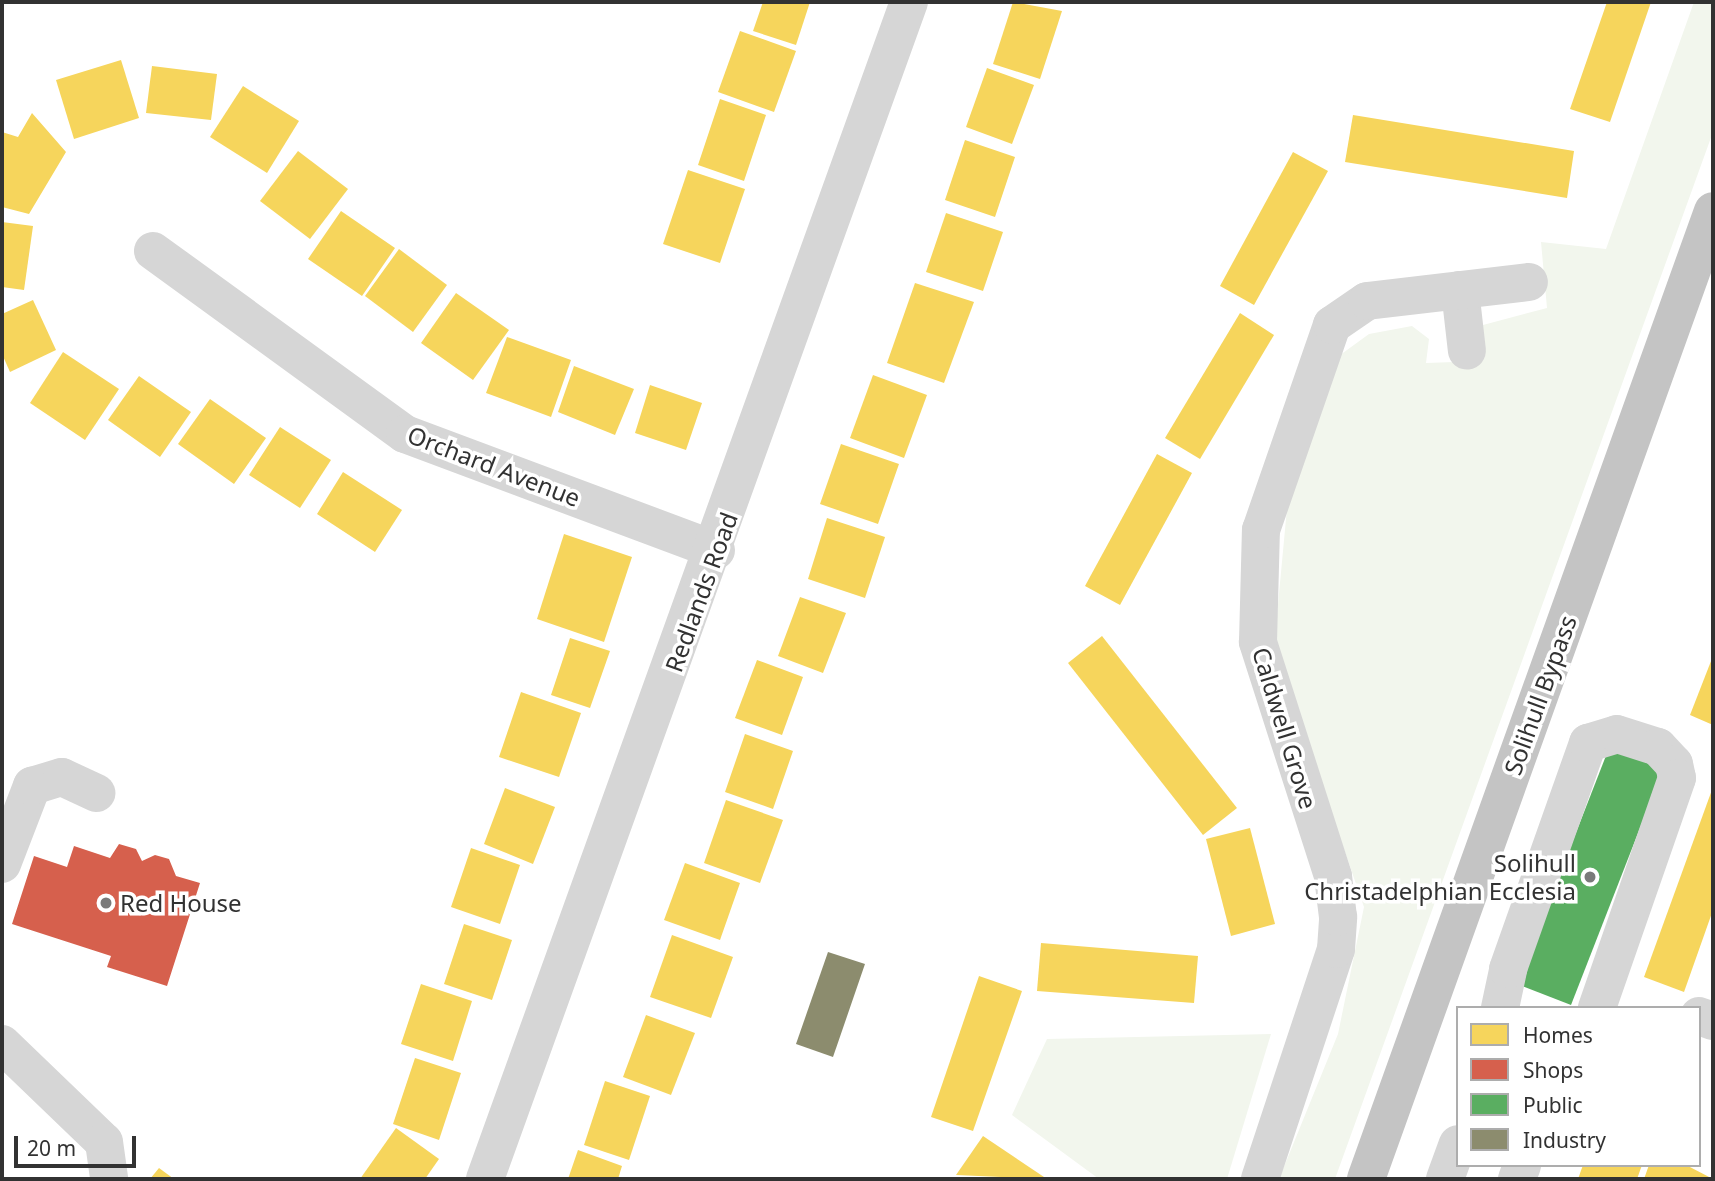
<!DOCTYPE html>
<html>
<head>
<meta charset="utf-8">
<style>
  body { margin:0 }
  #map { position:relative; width:1715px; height:1181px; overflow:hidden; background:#fff; font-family:"Noto Sans",sans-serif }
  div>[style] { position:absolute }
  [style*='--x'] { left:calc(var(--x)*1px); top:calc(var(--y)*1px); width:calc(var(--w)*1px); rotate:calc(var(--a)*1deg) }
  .green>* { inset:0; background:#f2f6ed }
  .homes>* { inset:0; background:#f6d55c }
  .shops>* { inset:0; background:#d6604d }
  .public>* { inset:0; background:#5aae61 }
  .industry>* { inset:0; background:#8c8c6e }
  .minor>* { height:38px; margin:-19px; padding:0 19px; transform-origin:19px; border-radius:19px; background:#d6d6d6 }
  .highway>* { height:38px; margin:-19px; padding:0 19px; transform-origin:19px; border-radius:19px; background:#c4c4c4 }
  .dots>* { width:19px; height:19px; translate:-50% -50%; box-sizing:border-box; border:4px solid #fff; border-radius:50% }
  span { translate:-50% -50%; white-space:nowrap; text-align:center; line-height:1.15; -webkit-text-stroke:7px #fff; paint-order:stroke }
  .street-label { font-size:24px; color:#323232 }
  .poi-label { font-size:24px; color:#323232 }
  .right { translate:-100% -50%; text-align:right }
  .left { translate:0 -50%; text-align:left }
  .frame { position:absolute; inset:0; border:4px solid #323232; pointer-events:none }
  .legend { position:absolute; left:1456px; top:1006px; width:245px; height:161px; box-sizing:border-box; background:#fff; border:2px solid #adadad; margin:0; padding:9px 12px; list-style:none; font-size:21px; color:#323232 }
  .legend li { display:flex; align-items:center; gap:14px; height:35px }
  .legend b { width:35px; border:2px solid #adadad }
  .scale { position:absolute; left:14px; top:1136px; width:122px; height:32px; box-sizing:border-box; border:4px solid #323232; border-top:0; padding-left:9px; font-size:21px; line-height:24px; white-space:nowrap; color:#323232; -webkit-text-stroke:5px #fff; paint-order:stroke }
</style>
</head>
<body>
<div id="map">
  <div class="green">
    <i style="clip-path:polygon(1694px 2px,1713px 2px,1713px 132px,1335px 1179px,1279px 1179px,1338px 1034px,1364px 907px,1274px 647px,1289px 487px,1336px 358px,1369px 334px,1412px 326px,1429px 339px,1426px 363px,1483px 361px,1483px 325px,1547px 308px,1541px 242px,1606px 249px)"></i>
    <i style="clip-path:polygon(1271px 1034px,1227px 1179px,1099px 1179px,1012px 1115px,1047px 1039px)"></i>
  </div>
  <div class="homes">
    <i style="clip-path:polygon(763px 2px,810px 2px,796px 45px,753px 31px)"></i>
    <i style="clip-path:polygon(1013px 2px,1062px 11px,1040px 79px,993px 64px)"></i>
    <i style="clip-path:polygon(1607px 2px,1651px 2px,1610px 122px,1570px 109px)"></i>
    <i style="clip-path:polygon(740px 31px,796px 51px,774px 112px,718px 92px)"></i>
    <i style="clip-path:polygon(121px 60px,139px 118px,74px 139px,56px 80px)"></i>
    <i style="clip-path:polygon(152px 66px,217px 74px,211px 120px,146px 113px)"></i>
    <i style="clip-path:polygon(987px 68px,1034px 85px,1012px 144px,966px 127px)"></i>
    <i style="clip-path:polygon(243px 86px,299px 121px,267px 173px,210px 137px)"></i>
    <i style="clip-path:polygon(720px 99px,766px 115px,744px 181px,698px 165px)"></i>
    <i style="clip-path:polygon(32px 113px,66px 152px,29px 214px,2px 207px,2px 132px,18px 137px)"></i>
    <i style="clip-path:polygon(1353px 115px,1574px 151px,1567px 198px,1345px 162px)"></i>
    <i style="clip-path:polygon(965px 140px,1015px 157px,995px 217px,945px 200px)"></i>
    <i style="clip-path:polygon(298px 151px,348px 189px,310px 239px,260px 201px)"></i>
    <i style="clip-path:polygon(1293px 152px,1328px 171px,1254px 305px,1220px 286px)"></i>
    <i style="clip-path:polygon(688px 170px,745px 189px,720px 263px,663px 244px)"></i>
    <i style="clip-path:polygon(341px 211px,395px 248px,362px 296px,308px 259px)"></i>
    <i style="clip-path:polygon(946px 213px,1003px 232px,983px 291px,926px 272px)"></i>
    <i style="clip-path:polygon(2px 222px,33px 226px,24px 290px,2px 287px)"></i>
    <i style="clip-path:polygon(399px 249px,447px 285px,413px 332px,365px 296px)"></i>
    <i style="clip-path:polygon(915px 283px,974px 302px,944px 383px,887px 363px)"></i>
    <i style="clip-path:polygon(456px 293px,509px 330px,473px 380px,421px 343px)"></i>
    <i style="clip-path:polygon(33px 300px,56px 350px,10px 372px,2px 354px,2px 314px)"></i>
    <i style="clip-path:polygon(1240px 313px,1274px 335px,1200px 459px,1165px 438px)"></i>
    <i style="clip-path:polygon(507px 337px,571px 360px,551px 417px,486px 393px)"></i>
    <i style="clip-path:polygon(63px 352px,119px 389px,85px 440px,30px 403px)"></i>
    <i style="clip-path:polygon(574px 366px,634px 389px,615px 435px,558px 412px)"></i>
    <i style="clip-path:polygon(873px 375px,927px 395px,904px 458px,850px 438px)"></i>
    <i style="clip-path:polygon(139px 376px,191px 412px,160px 457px,108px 420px)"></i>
    <i style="clip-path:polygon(650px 385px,702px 403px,686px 450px,635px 433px)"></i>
    <i style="clip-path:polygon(210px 399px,266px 438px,234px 484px,178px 444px)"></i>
    <i style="clip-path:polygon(280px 427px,331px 460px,300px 508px,249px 475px)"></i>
    <i style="clip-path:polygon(841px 444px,899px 464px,878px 524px,820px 504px)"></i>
    <i style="clip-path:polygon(1157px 454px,1192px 473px,1120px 605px,1085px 586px)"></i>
    <i style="clip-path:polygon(343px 472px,402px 510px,375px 552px,317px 514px)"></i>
    <i style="clip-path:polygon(827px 518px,885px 537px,865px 598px,808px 579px)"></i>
    <i style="clip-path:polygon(564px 534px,632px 557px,604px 642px,537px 619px)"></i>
    <i style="clip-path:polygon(800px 597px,846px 613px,823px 673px,778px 656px)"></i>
    <i style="clip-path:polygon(1102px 636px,1237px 808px,1203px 835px,1068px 663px)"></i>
    <i style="clip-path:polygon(570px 638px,610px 651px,590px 708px,551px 695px)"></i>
    <i style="clip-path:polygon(1713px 656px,1713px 725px,1690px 715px)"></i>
    <i style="clip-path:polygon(757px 660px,803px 677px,782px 735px,735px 718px)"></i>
    <i style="clip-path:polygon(521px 692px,581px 713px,559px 777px,499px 757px)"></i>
    <i style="clip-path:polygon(745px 734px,793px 751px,773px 809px,725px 792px)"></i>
    <i style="clip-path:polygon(1713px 787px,1713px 910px,1684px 992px,1644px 977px)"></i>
    <i style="clip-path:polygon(505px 788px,555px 807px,533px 864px,484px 844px)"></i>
    <i style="clip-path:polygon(726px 800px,783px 820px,760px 883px,704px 863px)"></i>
    <i style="clip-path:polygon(1250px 828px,1275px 924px,1231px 936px,1206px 839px)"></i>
    <i style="clip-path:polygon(471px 848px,520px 865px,500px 924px,451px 907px)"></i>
    <i style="clip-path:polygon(685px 863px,740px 883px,720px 940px,664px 920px)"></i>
    <i style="clip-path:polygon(464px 924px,512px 940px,492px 1000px,444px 984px)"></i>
    <i style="clip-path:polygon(672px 935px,733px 957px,711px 1018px,650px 997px)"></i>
    <i style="clip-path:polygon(1041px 943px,1198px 956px,1194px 1003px,1037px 991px)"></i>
    <i style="clip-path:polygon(979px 976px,1022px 991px,973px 1131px,931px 1117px)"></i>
    <i style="clip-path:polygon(421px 984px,472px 1001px,453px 1061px,401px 1044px)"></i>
    <i style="clip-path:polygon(646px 1015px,695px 1033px,671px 1095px,623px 1077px)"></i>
    <i style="clip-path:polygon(415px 1058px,461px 1073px,439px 1140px,393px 1124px)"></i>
    <i style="clip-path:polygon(605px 1081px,650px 1096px,629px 1160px,584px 1145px)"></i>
    <i style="clip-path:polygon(396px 1128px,439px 1159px,425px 1179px,360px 1179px)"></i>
    <i style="clip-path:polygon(983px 1136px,1047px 1179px,956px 1175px)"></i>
    <i style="clip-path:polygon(578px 1150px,622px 1166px,618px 1179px,568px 1179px)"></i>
    <i style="clip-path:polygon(1583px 1165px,1642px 1165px,1637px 1179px,1578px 1179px)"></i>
    <i style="clip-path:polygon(1649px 1165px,1686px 1165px,1713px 1179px,1644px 1179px)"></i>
    <i style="clip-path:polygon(159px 1168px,174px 1179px,150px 1179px)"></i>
  </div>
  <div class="shops">
    <i style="clip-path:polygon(119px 844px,136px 849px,142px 861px,155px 855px,169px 859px,176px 876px,200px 883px,167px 986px,107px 967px,111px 956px,12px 924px,34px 856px,67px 867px,74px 846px,110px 858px)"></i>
  </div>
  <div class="public">
    <i style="clip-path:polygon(1609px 748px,1663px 769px,1571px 1005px,1517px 984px)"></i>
  </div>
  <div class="industry">
    <i style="clip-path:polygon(828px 952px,865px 964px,833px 1057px,796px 1044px)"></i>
  </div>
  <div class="minor">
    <i style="--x:153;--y:251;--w:311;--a:36"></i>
    <i style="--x:405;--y:434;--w:332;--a:20.5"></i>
    <i style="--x:1460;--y:290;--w:61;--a:83.5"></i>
    <i style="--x:2;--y:864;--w:84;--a:-69"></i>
    <i style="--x:32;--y:786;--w:31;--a:-17"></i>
    <i style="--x:62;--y:777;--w:38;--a:25"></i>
    <i style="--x:1500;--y:1008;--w:40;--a:-78"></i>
    <i style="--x:1508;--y:969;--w:240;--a:-70.5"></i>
    <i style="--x:1588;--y:743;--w:30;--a:-17"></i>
    <i style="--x:1617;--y:734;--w:43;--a:17.6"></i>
    <i style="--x:1658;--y:747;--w:23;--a:47"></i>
    <i style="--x:1674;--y:764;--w:14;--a:78"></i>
    <i style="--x:1677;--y:778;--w:244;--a:109.2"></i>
    <i style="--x:1699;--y:1016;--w:15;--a:20"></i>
    <i style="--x:2;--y:1044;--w:141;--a:43.9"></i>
    <i style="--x:104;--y:1142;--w:37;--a:82"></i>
    <i style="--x:485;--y:1179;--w:1251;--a:-70.19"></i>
    <i style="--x:1260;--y:1179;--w:242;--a:-71.7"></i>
    <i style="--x:1336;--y:949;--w:32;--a:-86"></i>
    <i style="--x:1338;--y:917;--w:41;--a:-97"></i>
    <i style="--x:1333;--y:876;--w:246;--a:-107.8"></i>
    <i style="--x:1258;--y:642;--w:112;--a:-88.5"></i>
    <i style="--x:1261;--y:530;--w:217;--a:-70.9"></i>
    <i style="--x:1332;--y:325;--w:42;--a:-34.4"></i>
    <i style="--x:1367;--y:301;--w:163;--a:-6.7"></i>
    <i style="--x:1445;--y:1179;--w:37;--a:-70"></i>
    <i style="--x:1517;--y:1179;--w:15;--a:-70"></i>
  </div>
  <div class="highway">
    <i style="--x:1366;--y:1179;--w:1028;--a:-70.28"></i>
  </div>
  <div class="dots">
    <i style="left:1590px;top:877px;background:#7a7a7a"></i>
    <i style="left:106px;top:903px;background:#7a7a7a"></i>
  </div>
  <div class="street-label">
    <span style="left:494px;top:466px;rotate:21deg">Orchard Avenue</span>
    <span style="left:701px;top:592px;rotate:-70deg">Redlands Road</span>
    <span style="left:1540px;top:695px;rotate:-70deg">Solihull Bypass</span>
    <span style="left:1285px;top:728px;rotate:73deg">Caldwell Grove</span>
  </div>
  <div class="poi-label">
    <span class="right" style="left:1576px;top:877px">Solihull<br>Christadelphian Ecclesia</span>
    <span class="left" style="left:120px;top:903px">Red House</span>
  </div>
  <div class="frame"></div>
  <ul class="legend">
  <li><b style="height:19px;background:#f6d55c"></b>Homes</li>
  <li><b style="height:19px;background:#d6604d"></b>Shops</li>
  <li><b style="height:19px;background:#5aae61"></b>Public</li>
  <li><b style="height:19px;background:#8c8c6e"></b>Industry</li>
  </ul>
  <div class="scale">20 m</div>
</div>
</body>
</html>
